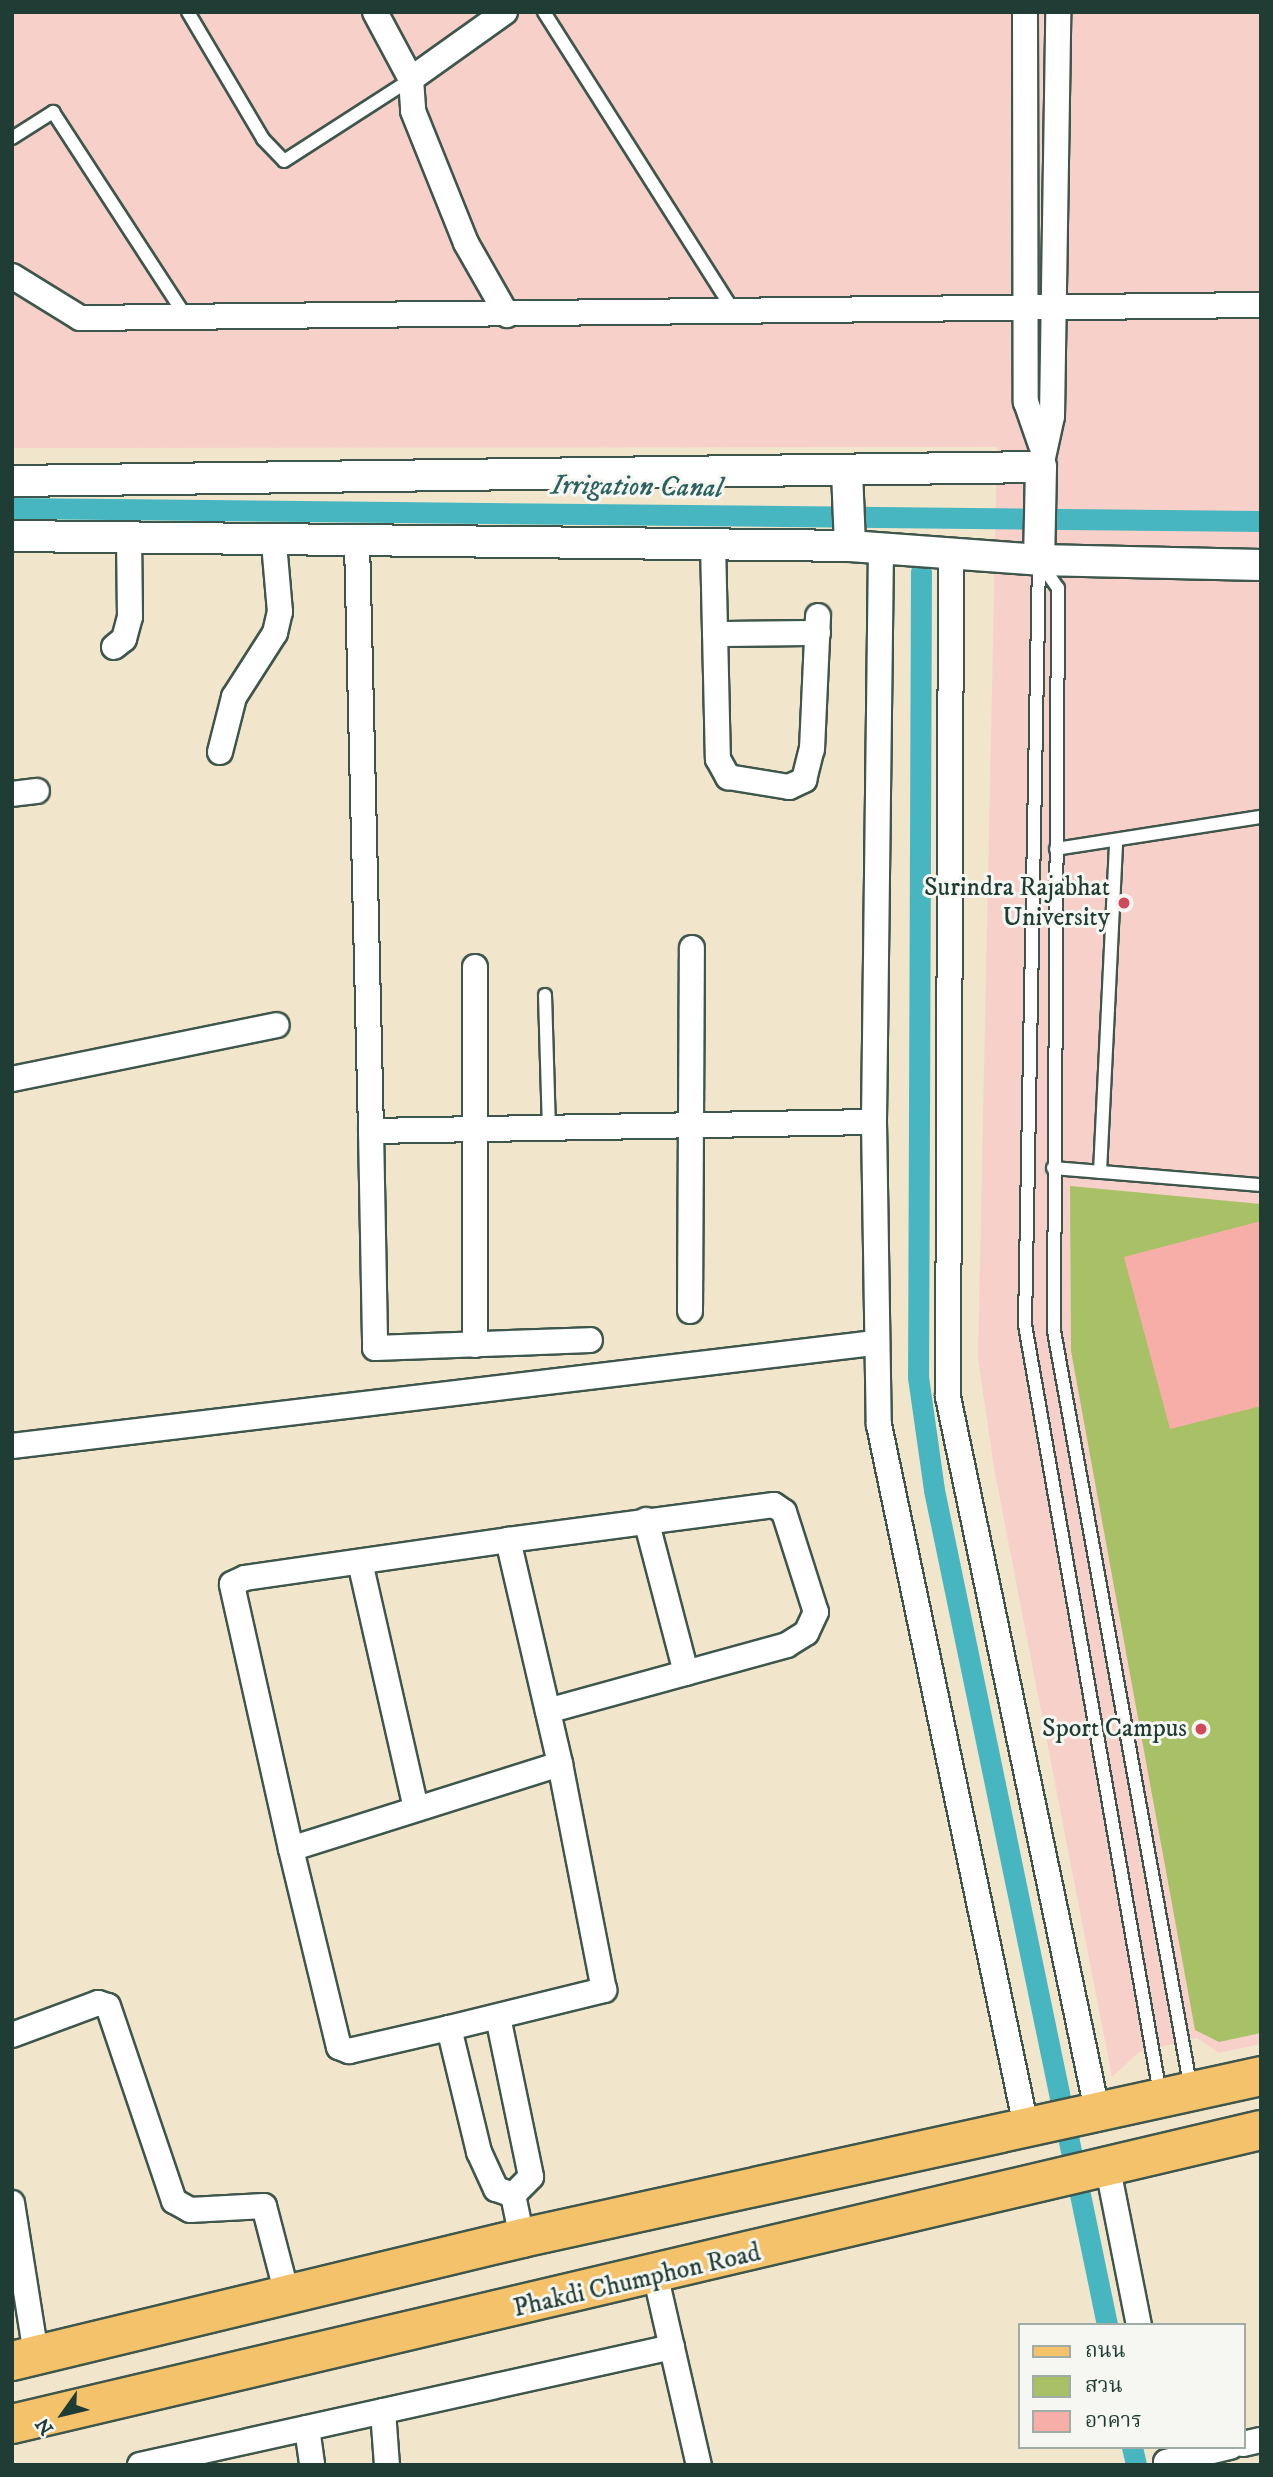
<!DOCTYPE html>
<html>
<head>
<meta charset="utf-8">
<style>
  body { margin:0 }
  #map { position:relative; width:1273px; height:2477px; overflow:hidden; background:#f1e5cc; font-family:"IM FELL DW Pica","Noto Serif Thai",serif }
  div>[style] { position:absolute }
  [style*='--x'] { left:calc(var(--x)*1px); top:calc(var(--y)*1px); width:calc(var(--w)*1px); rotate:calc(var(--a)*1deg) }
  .built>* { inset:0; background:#f7d0ca }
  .green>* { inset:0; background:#a9c166 }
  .canal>* { height:21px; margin:-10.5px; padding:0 10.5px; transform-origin:10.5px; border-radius:10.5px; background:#47b6c1 }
  .building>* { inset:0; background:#f8aea8 }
  .roads { filter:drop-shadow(2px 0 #3e564b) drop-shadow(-2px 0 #3e564b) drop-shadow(0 2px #3e564b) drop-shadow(0 -2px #3e564b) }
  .service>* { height:12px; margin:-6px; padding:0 6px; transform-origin:6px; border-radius:6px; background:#fff }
  .minor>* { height:24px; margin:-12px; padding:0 12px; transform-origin:12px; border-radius:12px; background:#fff }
  .tertiary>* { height:30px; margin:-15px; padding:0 15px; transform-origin:15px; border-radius:15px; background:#fff }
  .primary>* { height:38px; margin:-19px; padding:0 19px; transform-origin:19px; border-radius:19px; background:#f4c26a }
  .dots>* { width:19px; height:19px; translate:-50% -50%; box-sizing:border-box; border:4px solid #f6f6f2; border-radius:50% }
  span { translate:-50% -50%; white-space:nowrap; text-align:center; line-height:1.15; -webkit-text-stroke:6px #f6f6f2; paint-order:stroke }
  .poi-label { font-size:26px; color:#1f3d34 }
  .right { translate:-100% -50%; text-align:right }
  .street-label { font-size:26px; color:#1f3d34 }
  .water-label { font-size:28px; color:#2b615e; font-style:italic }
  .frame { position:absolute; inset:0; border:14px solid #1f3d34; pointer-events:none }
  .legend { position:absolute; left:1018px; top:2323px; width:228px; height:126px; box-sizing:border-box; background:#f6f6f2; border:2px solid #a0aca6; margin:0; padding:9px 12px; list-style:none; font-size:21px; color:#1f3d34 }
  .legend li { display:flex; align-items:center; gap:14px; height:35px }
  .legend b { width:35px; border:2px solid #a0aca6 }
  .north { position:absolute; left:28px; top:2379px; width:70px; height:70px; -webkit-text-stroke:5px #f6f6f2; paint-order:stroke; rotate:236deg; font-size:19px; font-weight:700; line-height:28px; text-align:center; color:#1f3d34 }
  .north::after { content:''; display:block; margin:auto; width:24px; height:32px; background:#1f3d34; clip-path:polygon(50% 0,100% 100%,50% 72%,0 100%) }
</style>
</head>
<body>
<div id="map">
  <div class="built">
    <i style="clip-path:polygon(12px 12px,1261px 12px,1261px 2044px,1219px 2053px,1197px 2038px,1139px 2052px,1112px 2077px,994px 1468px,978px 1358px,997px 447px,12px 448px)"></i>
  </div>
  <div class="green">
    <i style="clip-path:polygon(1070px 1186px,1261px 1204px,1261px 2033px,1219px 2042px,1195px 2030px,1071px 1351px)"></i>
  </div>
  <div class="canal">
    <i style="--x:12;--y:508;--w:1249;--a:0.6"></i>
    <i style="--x:921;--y:571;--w:806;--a:90.21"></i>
    <i style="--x:918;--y:1377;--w:114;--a:81.9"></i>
    <i style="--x:934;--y:1490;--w:853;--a:78.29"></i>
    <i style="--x:1132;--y:2447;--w:18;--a:77"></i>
  </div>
  <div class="building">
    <i style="clip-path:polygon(1261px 1221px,1261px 1406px,1170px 1429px,1124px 1257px)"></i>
  </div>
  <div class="roads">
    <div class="service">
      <i style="--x:188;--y:12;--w:147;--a:59.4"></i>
      <i style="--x:263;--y:139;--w:30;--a:46"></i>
      <i style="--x:284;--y:161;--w:151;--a:-32.8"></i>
      <i style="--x:544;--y:12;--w:353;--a:57.6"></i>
      <i style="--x:12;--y:138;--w:49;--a:-32.4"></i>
      <i style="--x:53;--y:112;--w:244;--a:57"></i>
      <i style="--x:1039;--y:560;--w:765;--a:91.05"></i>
      <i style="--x:1025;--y:1325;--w:781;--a:80.04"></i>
      <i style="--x:1041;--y:564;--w:29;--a:55"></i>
      <i style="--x:1058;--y:588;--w:743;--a:90.31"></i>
      <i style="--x:1054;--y:1331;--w:770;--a:79.76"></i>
      <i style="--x:1056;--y:849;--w:207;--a:-8.9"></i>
      <i style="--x:545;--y:995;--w:132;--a:88.3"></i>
      <i style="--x:1053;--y:1168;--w:209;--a:4.7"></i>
      <i style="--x:1100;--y:1172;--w:332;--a:-87.2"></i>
    </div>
    <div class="minor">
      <i style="--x:375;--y:12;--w:76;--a:61.8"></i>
      <i style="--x:505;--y:12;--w:115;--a:144.5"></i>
      <i style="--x:411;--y:79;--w:32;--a:86"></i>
      <i style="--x:413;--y:111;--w:142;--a:68.1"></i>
      <i style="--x:466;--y:243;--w:83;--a:60.3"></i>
      <i style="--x:1025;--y:12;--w:390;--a:89.9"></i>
      <i style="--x:1026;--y:402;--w:46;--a:70.8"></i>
      <i style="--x:12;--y:276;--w:80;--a:31.7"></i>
      <i style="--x:80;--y:318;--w:1181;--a:-0.63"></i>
      <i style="--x:1041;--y:467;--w:52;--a:-77.8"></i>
      <i style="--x:1052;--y:416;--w:404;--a:-89.1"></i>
      <i style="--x:357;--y:542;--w:589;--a:88.64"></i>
      <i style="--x:371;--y:1131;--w:503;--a:-1.03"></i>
      <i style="--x:713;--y:543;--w:216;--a:88.7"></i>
      <i style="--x:718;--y:759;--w:21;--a:61"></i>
      <i style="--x:728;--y:777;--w:62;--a:9.3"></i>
      <i style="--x:789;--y:787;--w:17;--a:-25"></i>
      <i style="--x:804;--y:780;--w:32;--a:-76"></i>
      <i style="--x:812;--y:749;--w:133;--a:-87.4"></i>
      <i style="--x:881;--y:548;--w:574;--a:90.7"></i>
      <i style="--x:874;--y:1122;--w:303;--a:89.1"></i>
      <i style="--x:879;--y:1425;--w:721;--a:78.16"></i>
      <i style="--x:951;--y:554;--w:843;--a:90.2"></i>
      <i style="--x:948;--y:1397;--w:734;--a:78.2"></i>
      <i style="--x:715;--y:634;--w:103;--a:-0.6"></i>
      <i style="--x:114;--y:647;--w:13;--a:-39"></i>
      <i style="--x:124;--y:639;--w:23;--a:-75"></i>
      <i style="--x:130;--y:617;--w:79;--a:-90.7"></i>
      <i style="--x:220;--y:752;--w:57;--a:-75.7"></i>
      <i style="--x:234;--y:697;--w:76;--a:-57.4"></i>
      <i style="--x:275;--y:633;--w:22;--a:-77"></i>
      <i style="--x:280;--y:612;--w:69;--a:-95"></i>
      <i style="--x:12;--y:794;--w:25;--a:-7"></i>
      <i style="--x:475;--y:967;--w:378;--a:90"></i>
      <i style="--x:12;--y:1079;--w:270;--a:-11.5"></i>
      <i style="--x:371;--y:1131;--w:217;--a:88.9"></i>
      <i style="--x:375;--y:1348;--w:215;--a:-2.1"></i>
      <i style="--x:690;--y:1311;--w:363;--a:-89.7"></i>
      <i style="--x:12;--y:1446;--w:869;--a:-6.81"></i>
      <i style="--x:646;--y:1520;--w:158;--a:75.3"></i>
      <i style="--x:508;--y:1540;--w:268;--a:-7.5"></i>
      <i style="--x:774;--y:1505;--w:12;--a:35"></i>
      <i style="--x:784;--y:1512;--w:105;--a:72.3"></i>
      <i style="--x:816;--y:1612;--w:23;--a:115"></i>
      <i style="--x:806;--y:1633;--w:22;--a:148"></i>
      <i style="--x:787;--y:1645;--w:248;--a:164.6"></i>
      <i style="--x:360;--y:1562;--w:253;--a:77.2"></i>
      <i style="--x:291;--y:1849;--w:271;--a:-102.6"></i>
      <i style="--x:232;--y:1584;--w:14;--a:-25"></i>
      <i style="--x:245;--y:1578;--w:266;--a:-8.2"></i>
      <i style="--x:508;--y:1540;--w:230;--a:76.9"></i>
      <i style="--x:498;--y:2017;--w:163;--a:78.3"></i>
      <i style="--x:531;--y:2177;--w:25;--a:135"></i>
      <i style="--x:449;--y:2028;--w:160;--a:-13.8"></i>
      <i style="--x:604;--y:1990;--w:230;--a:-101"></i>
      <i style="--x:560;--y:1764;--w:282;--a:162.5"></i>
      <i style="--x:291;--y:1849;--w:204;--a:76.4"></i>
      <i style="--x:339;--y:2047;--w:11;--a:22"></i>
      <i style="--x:349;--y:2051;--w:103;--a:-13"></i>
      <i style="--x:449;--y:2028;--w:128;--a:76.4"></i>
      <i style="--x:479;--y:2152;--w:41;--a:65.3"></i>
      <i style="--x:496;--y:2189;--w:18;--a:19"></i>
      <i style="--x:513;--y:2195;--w:44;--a:78.2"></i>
      <i style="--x:12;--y:2035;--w:92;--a:-20.4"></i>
      <i style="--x:98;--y:2003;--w:10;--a:17"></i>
      <i style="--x:108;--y:2006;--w:206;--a:71.3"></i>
      <i style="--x:174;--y:2201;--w:18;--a:29"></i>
      <i style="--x:190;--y:2210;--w:74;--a:-3.1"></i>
      <i style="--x:264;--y:2206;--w:91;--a:75.4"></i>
      <i style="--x:1108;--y:2169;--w:159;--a:78.8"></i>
      <i style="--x:12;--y:2203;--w:154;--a:81"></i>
      <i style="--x:656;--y:2278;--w:192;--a:77.1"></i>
      <i style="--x:383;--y:2411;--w:54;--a:85.8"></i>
      <i style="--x:307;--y:2428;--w:37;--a:82"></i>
      <i style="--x:1243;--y:2444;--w:18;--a:-13"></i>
      <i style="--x:1166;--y:2462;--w:66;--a:-13.2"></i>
      <i style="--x:140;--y:2465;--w:545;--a:-12.51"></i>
    </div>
    <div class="tertiary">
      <i style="--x:847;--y:471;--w:75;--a:87.7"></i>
      <i style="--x:12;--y:481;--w:1029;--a:-0.78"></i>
      <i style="--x:1041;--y:467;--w:93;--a:91.2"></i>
      <i style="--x:12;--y:536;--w:838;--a:0.68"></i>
      <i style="--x:850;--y:546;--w:190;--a:4.2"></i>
      <i style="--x:1039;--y:560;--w:222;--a:1.3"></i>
    </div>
    <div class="primary">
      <i style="--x:12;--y:2361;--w:525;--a:-13.56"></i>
      <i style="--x:522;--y:2238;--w:757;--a:-12.36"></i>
      <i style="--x:12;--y:2424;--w:1283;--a:-13.25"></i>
    </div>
  </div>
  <div class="dots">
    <i style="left:1124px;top:903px;background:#d1495b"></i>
    <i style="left:1201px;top:1729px;background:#d1495b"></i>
  </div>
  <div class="poi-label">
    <span class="right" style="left:1110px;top:903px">Surindra Rajabhat<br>University</span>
    <span class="right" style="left:1187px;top:1729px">Sport Campus</span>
  </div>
  <div class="street-label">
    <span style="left:637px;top:2281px;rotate:-13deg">Phakdi Chumphon Road</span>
  </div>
  <div class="water-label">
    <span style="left:637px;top:487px;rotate:1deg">Irrigation Canal</span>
  </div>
  <div class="frame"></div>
  <ul class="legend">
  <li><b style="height:9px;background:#f4c26a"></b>ถนน</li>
  <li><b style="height:19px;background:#a9c166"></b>สวน</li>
  <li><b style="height:19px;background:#f8aea8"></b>อาคาร</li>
  </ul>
  <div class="north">N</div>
</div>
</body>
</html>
